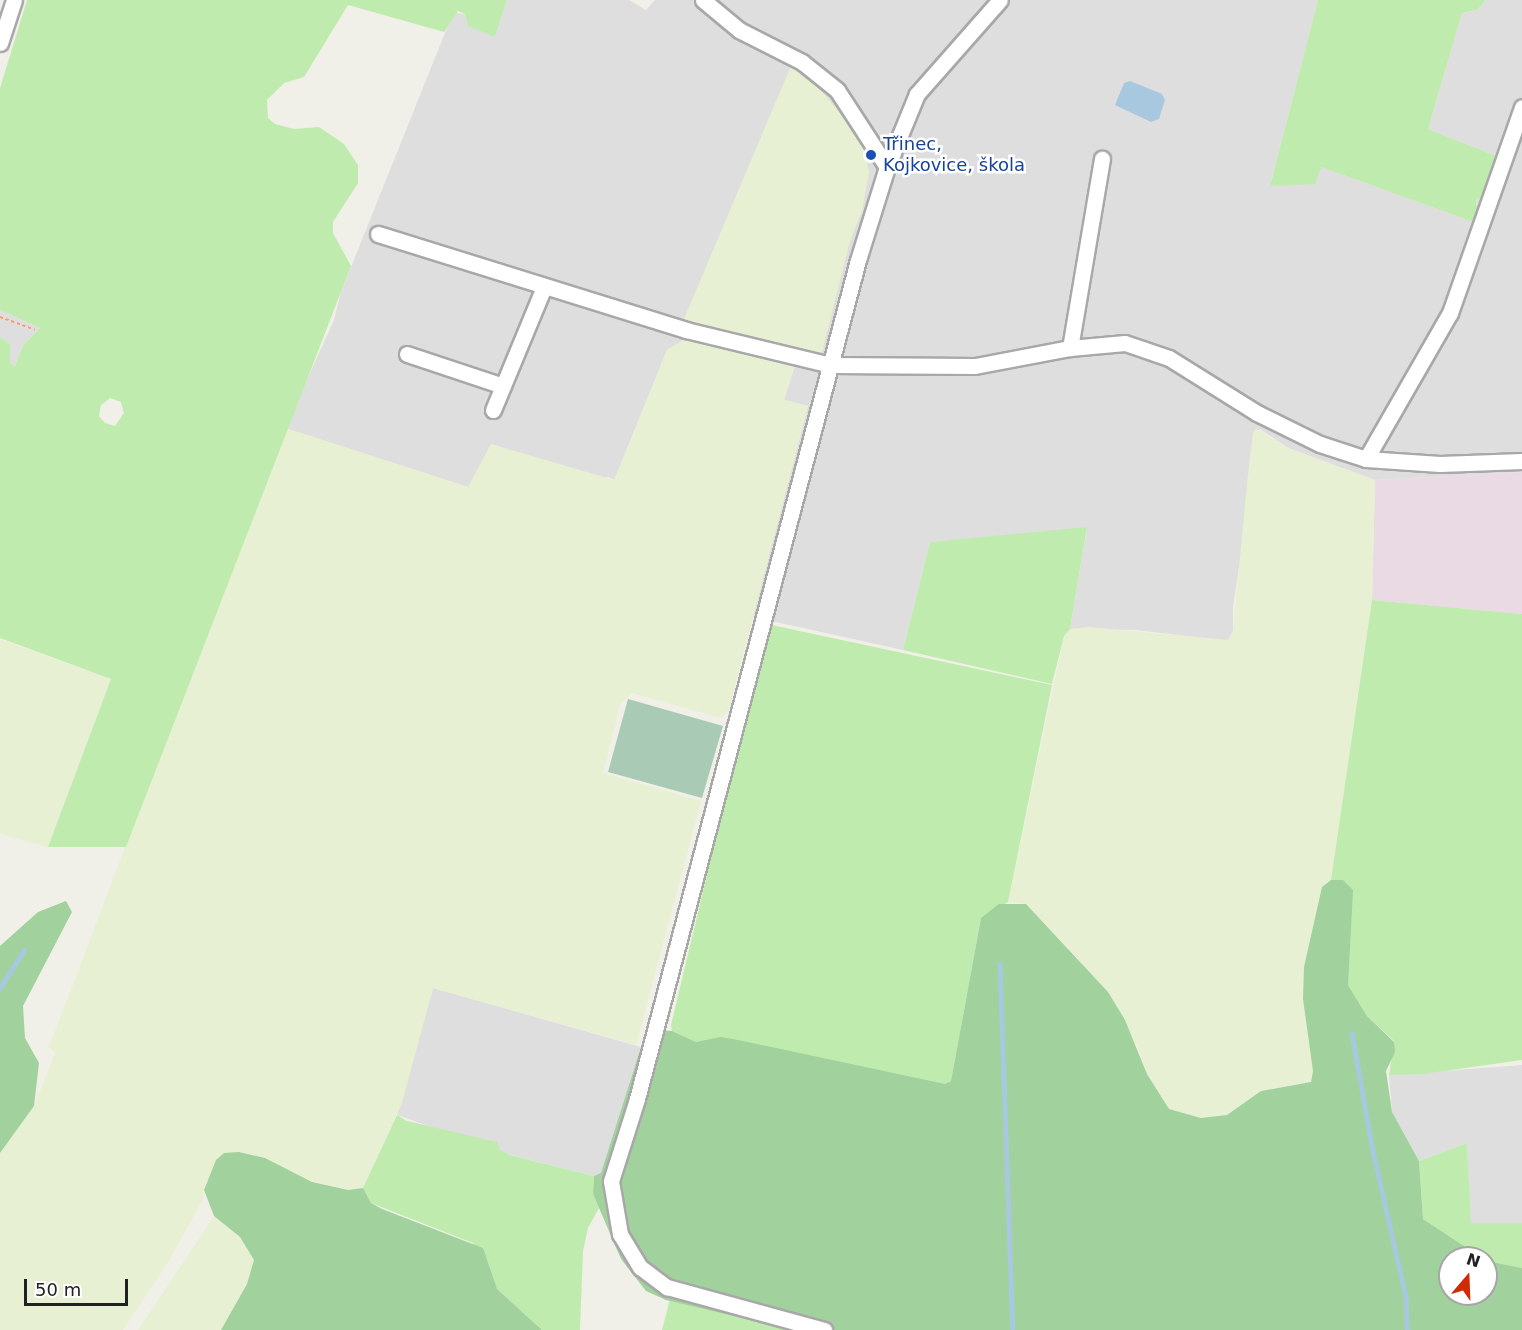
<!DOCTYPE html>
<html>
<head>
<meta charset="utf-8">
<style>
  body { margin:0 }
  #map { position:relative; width:1522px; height:1330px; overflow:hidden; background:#f1f0e8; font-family:"DejaVu Sans",sans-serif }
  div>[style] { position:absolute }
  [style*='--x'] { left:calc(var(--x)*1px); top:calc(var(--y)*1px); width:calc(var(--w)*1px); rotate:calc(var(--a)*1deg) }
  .residential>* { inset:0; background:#dfdede }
  .industrial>* { inset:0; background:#eadae4 }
  .farmland>* { inset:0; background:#e8f0d3 }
  .grass>* { inset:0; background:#c0ebae }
  .forest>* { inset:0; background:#a1d19c }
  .cemetery>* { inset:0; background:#a9cab4 }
  .water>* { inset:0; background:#a8c8df }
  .stream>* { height:4.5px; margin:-2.25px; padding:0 2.25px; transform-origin:2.25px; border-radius:2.25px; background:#a8c8df }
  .path>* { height:2px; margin-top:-1px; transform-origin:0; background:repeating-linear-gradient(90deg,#fb9970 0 3px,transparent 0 6px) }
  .roads { filter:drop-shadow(2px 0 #a8a8a8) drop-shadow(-2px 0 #a8a8a8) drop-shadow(0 2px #a8a8a8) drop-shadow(0 -2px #a8a8a8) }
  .minor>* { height:15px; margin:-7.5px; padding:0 7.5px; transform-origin:7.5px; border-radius:7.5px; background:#fff }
  .dots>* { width:16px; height:16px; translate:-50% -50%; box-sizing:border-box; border:3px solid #fff; border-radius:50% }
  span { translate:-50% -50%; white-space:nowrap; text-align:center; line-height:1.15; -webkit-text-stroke:5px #fff; paint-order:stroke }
  .transit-label { font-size:18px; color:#164399 }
  .left { translate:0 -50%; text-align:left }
  .north { position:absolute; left:1438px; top:1246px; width:60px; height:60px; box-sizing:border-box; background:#fff; border:2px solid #a6a6a6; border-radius:50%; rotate:19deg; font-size:16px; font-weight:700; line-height:24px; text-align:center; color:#212121 }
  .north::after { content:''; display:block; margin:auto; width:21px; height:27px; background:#d22a00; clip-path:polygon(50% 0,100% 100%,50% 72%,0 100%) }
  .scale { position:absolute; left:24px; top:1279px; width:104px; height:27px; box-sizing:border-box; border:3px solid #212121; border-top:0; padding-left:8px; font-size:18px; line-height:21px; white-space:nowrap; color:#212121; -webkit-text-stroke:4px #fff; paint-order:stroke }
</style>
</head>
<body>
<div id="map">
  <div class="residential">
    <i style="clip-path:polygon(507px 0,629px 0,646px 10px,655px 0,1318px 0,1270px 186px,1321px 167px,1476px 223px,1477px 199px,1485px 198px,1496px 156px,1428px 129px,1462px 13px,1477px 10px,1486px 0,1522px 0,1522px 472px,1375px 480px,1288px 448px,1260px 429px,1233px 607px,1233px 631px,1228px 641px,1136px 630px,1070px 629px,1087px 528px,930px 542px,903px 650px,753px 617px,808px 406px,784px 400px,795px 365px,667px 350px,615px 480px,608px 477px,468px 487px,285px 428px,334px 320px,341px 292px,453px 13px,465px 14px,495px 37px)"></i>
    <i style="clip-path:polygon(0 310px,40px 328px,23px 345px,15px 366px,10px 363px,10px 344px,0 337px)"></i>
    <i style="clip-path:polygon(433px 988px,641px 1047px,601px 1174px,594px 1176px,511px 1155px,397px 1115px)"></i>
    <i style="clip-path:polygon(1522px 1065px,1522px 1223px,1470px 1223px,1467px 1143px,1419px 1161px,1392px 1112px,1389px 1075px)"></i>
  </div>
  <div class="industrial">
    <i style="clip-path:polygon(1522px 472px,1522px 614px,1372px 600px,1375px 480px)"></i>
  </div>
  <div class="farmland">
    <i style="clip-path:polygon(791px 66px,820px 89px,851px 127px,863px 146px,869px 172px,862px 211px,850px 241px,822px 352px,816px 354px,685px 324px,684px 319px)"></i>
    <i style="clip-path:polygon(685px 339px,795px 365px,784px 400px,808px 406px,729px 709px,721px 718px,632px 693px,620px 704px,603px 773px,701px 801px,636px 1045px,433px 988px,402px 1103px,363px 1188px,348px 1190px,312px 1182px,265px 1158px,239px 1152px,205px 1182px,203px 1199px,169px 1261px,123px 1330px,0 1330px,0 1153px,34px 1106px,55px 1053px,49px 1047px,285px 428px,468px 487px,491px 444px,614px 480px,667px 350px)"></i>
    <i style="clip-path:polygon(1257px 429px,1288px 448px,1375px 480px,1372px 600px,1331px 880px,1322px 887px,1303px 999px,1313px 1071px,1311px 1082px,1261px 1091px,1227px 1115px,1201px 1118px,1169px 1109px,1147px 1074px,1137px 1045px,1080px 961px,1026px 904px,1008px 902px,1064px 636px,1070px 629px,1089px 627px,1228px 640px,1233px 631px,1247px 484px,1253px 432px)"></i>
    <i style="clip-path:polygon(0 639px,111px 679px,48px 847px,0 834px)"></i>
    <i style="clip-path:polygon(214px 1216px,240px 1237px,254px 1260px,247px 1284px,221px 1330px,138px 1330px)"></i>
  </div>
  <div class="grass">
    <i style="clip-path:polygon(evenodd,27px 0,507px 0,495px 37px,468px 26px,465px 14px,458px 11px,444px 32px,348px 5px,304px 77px,284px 83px,267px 100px,268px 118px,275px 124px,294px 129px,319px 127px,344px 144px,358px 165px,358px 183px,333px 222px,333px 233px,351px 266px,126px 847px,48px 847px,111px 679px,0 638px,0 337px,10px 344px,10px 363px,15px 366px,23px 345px,40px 328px,0 310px,0 88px,27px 0,110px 398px,121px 402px,124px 413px,115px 426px,105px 423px,99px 416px,101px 405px,110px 398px)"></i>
    <i style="clip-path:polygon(1318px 0,1486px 0,1477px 10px,1462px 13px,1428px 129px,1496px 156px,1485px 198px,1477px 199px,1476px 205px,1480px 207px,1476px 223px,1321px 167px,1315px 184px,1270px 186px)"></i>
    <i style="clip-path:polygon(1087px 527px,1070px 629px,1064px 636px,1052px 684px,903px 650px,930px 542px)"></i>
    <i style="clip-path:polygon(1372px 600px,1522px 614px,1522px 1060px,1423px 1074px,1389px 1075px,1394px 1041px,1367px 1016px,1348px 985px,1331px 880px)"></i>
    <i style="clip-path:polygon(767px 624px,1052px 685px,1008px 902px,981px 918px,951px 1081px,945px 1085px,696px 1042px,672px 1031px,671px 1025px)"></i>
    <i style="clip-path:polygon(397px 1115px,407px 1121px,497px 1142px,500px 1150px,510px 1155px,594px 1176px,593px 1194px,599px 1208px,588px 1228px,583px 1251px,580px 1330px,542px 1330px,497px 1289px,473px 1243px,371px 1203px,363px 1188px)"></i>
    <i style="clip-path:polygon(1467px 1143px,1471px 1223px,1522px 1223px,1522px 1268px,1491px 1264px,1423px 1219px,1419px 1161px)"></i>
    <i style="clip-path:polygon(670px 1299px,794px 1330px,662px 1330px)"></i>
  </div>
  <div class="forest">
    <i style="clip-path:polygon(1331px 880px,1343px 880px,1353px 890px,1348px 985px,1367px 1016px,1394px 1042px,1395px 1052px,1386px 1071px,1392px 1112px,1419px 1161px,1423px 1219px,1482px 1258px,1450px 1258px,1450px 1294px,1486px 1294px,1486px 1261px,1522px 1268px,1522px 1330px,794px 1330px,666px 1300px,646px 1291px,621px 1259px,593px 1194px,594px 1176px,601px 1173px,641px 1047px,654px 1047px,659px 1030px,672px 1031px,696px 1042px,721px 1037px,738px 1040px,945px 1084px,951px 1081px,981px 918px,999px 904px,1026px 904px,1108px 992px,1125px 1020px,1147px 1074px,1169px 1109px,1201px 1118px,1227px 1115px,1261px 1091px,1311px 1082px,1313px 1071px,1303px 999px,1304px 967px,1322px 887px)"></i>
    <i style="clip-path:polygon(66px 901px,72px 912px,23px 1006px,25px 1038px,39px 1063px,34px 1106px,0 1153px,0 946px,38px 912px)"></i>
    <i style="clip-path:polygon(239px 1152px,265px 1158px,312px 1182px,348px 1190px,363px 1188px,371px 1203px,382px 1209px,483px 1248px,497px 1289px,542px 1330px,221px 1330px,247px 1284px,254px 1260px,240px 1237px,214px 1216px,204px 1190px,216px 1160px,224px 1153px)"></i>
  </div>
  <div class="cemetery">
    <i style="clip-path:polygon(628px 699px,723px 726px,702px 798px,608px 772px)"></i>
  </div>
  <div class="water">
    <i style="clip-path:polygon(1130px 81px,1162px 94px,1165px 100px,1159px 119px,1151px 122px,1115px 105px,1124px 83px)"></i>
  </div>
  <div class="stream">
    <i style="--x:1000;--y:964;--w:366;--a:88"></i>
    <i style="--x:0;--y:988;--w:45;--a:-57.7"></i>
    <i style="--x:1352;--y:1033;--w:116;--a:80"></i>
    <i style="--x:1372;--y:1147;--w:154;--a:77.2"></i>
    <i style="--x:1406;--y:1297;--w:33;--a:88"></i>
  </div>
  <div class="path">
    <i style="--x:0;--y:317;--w:37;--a:20"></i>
  </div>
  <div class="roads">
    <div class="minor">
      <i style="--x:703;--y:0;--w:47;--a:39.8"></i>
      <i style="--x:739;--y:30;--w:71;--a:26.9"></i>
      <i style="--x:802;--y:62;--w:45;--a:38.7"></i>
      <i style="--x:837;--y:90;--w:92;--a:57"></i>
      <i style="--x:887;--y:167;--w:97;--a:107.3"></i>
      <i style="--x:858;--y:260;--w:868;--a:104.76"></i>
      <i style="--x:637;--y:1099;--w:86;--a:107.6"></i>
      <i style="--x:611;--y:1181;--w:54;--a:80.4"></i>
      <i style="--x:620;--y:1234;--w:39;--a:59"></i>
      <i style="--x:640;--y:1267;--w:34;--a:37"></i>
      <i style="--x:667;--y:1287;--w:163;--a:15.3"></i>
      <i style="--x:0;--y:43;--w:45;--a:-72"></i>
      <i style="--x:887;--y:167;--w:79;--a:-67.7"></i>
      <i style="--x:917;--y:94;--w:125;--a:-48.6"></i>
      <i style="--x:378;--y:234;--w:323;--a:17.3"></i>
      <i style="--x:686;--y:330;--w:149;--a:13.6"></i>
      <i style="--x:831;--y:365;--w:144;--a:0.4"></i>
      <i style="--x:975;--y:366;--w:97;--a:-10.7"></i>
      <i style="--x:1070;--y:348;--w:55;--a:-5.2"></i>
      <i style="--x:1125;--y:343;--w:46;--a:18.8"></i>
      <i style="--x:1169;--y:358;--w:104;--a:32"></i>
      <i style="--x:1257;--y:413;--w:70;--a:26.2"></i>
      <i style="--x:1320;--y:444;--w:48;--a:18.1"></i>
      <i style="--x:1366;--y:459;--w:74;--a:3.9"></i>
      <i style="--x:1440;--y:464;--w:82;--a:-2.1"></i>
      <i style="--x:1070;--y:348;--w:192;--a:-80.4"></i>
      <i style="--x:407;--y:354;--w:101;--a:18.4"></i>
      <i style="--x:493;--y:410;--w:133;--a:-67.5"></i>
      <i style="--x:1366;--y:459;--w:168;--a:-60.1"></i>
      <i style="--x:1450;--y:313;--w:218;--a:-70.7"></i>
    </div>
  </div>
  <div class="dots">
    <i style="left:871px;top:155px;background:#1a4fb4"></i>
  </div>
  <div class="transit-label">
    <span class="left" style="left:883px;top:155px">Třinec,<br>Kojkovice, škola</span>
  </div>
  <div class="north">N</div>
  <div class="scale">50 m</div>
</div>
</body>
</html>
